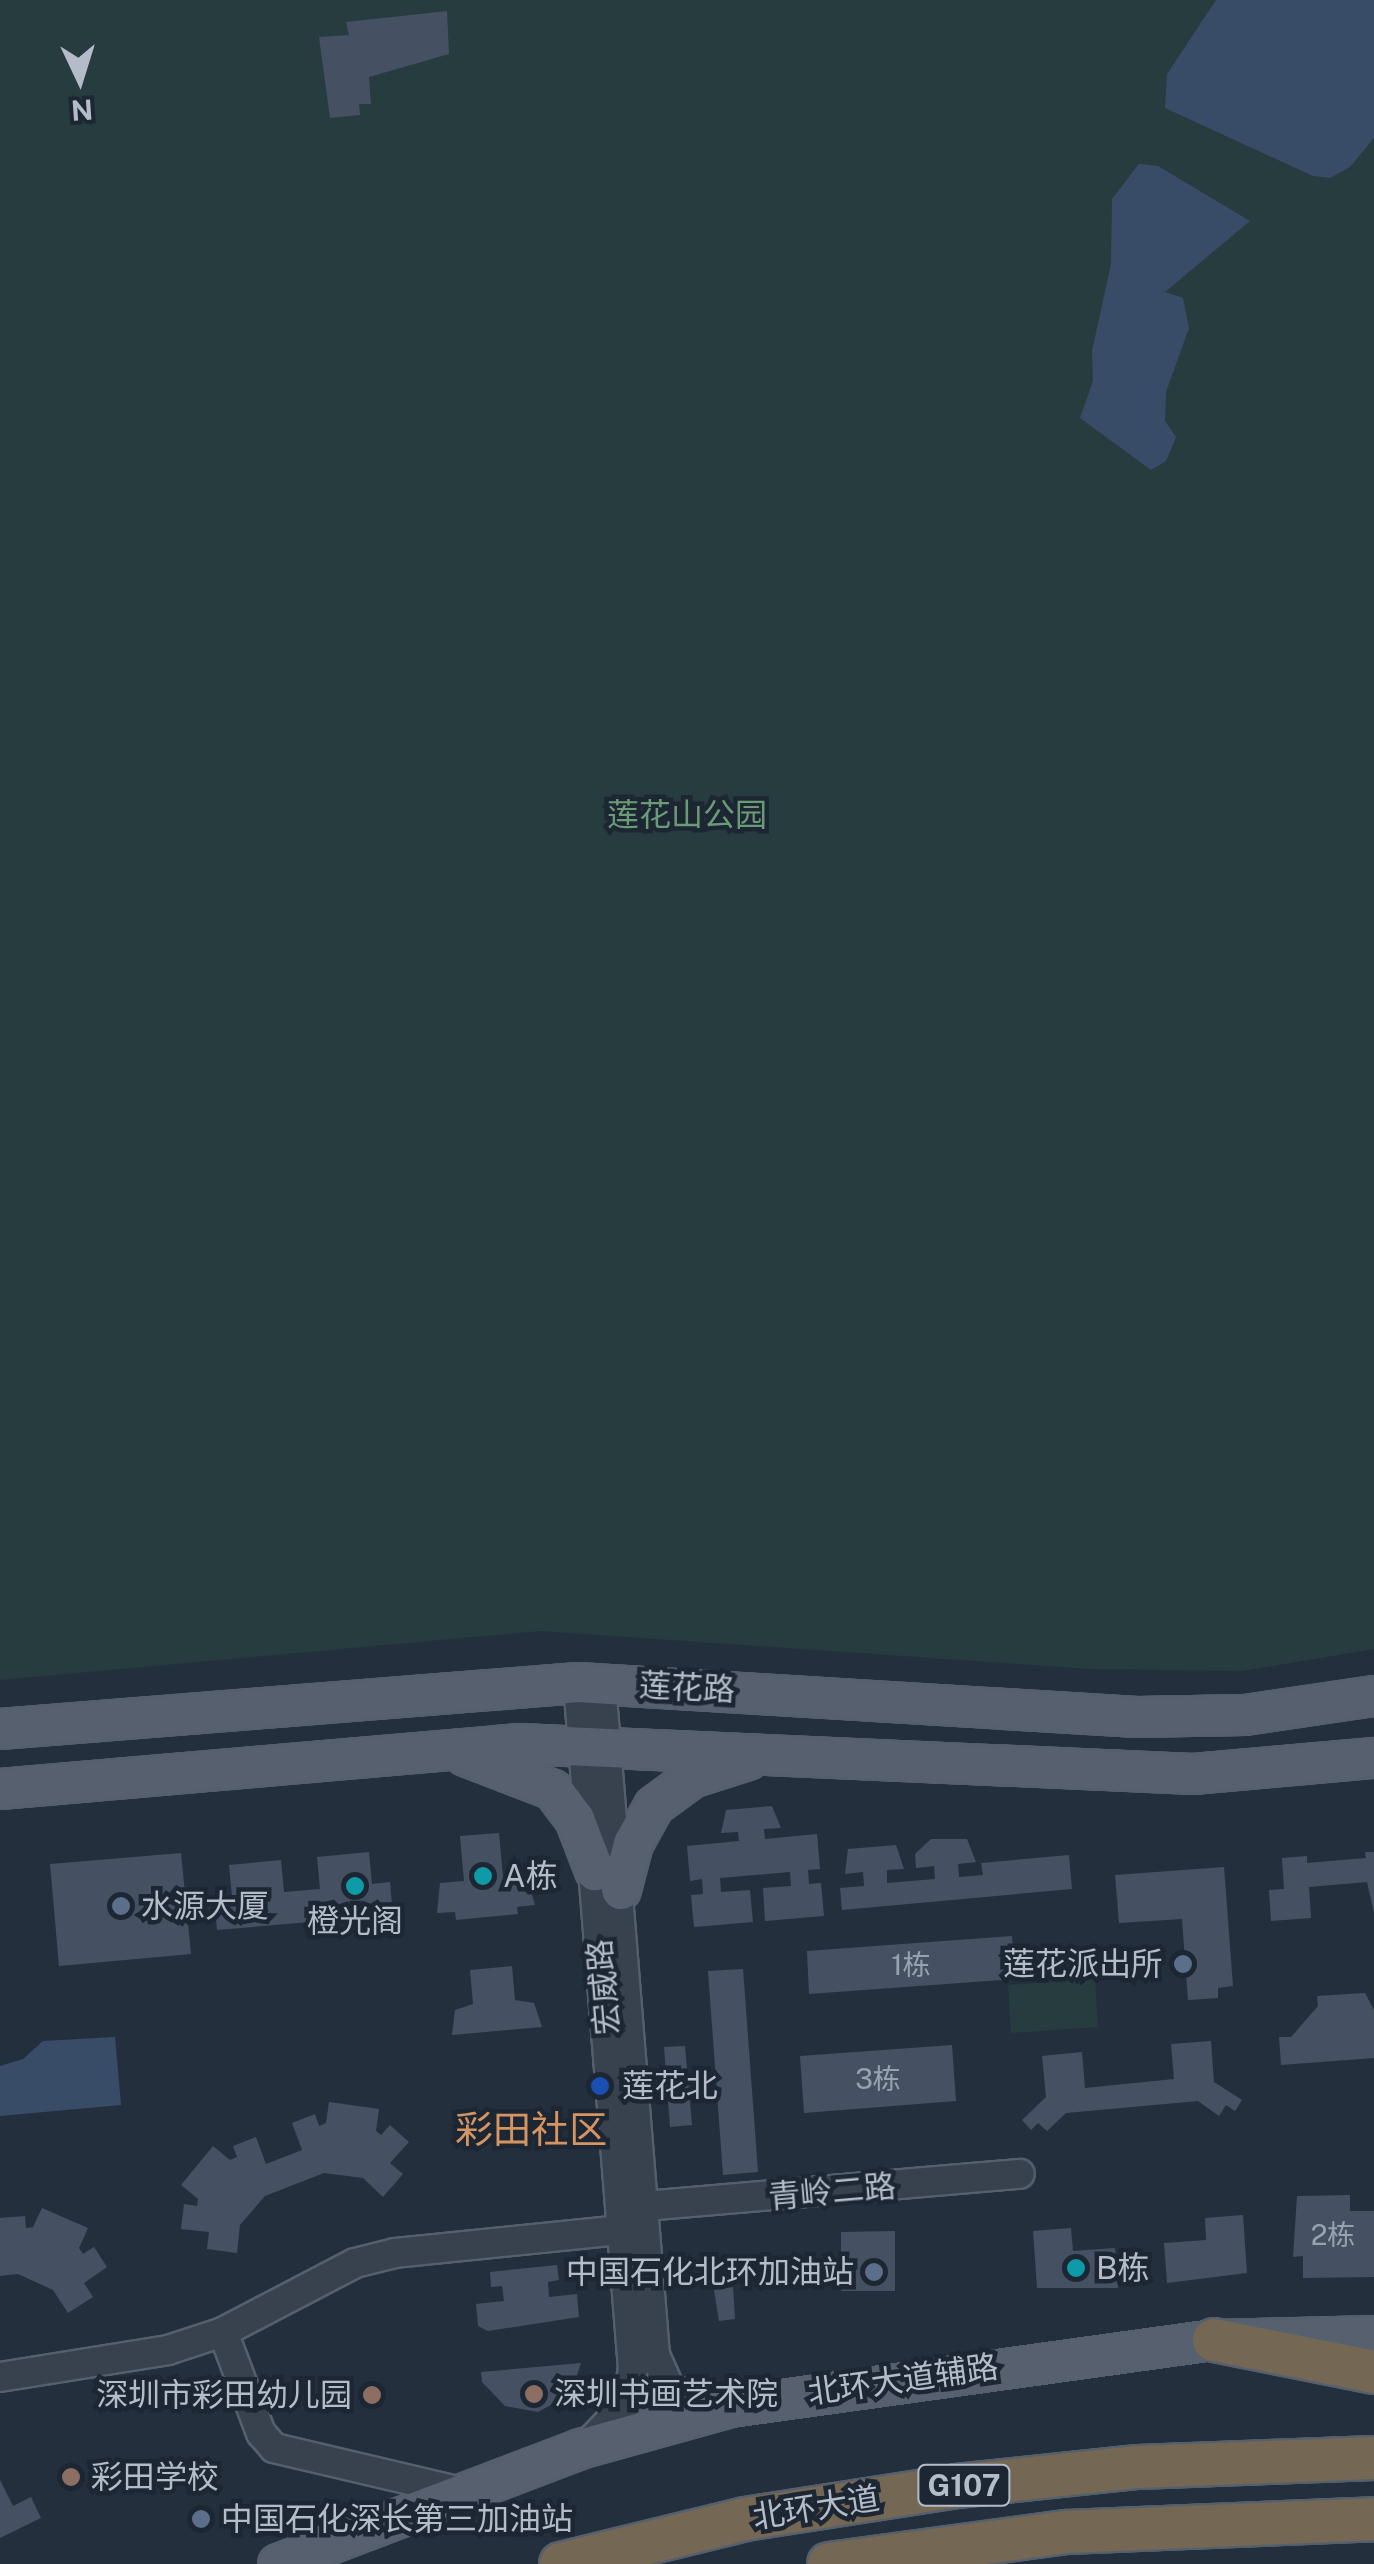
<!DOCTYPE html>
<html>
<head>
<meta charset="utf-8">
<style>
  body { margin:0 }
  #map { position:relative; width:1374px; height:2564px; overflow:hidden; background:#242f3e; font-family:"Public Sans","Noto Sans SC",sans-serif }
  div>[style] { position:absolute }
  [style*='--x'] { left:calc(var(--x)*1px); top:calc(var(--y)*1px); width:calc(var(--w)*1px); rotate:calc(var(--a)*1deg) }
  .green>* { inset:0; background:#263c3f }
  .water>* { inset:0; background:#394c67 }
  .building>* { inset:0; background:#455162 }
  .roads { filter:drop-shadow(2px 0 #565f6c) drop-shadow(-2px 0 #565f6c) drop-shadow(0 2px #565f6c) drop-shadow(0 -2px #565f6c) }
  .minor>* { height:28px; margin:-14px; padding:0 14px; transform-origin:14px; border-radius:14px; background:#38414e }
  .major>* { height:38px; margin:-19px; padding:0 19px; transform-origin:19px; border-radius:19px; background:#56606e }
  .highway>* { height:42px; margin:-21px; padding:0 21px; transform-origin:21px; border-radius:21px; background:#746855 }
  .dots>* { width:28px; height:28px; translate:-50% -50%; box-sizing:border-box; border:5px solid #1d2633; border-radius:50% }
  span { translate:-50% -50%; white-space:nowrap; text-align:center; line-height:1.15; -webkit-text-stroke:9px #1d2633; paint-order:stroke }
  .number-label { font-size:28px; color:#98a1af }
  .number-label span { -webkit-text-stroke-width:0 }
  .shield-label span { padding:2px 8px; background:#1d2633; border:2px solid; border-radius:8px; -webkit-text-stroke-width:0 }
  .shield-label { font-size:30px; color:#b4bcc9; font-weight:700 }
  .park-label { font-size:32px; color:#6b9a76 }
  .street-label { font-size:32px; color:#b4bcc9 }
  .poi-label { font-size:32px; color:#b4bcc9 }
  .left { translate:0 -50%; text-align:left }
  .right { translate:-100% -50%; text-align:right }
  .quarter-label { font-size:38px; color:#d59563 }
  .north { position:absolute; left:30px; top:30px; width:100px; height:100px; -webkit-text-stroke:8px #1d2633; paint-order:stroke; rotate:176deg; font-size:28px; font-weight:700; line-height:40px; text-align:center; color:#b4bcc9 }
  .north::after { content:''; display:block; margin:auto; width:35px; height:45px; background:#b4bcc9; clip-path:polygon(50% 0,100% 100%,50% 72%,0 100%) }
</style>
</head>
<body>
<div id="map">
  <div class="green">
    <i style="clip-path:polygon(0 0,1374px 0,1374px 1649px,1243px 1671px,1090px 1669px,541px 1631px,0 1680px)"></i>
    <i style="clip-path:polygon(1095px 1979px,1098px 2027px,1011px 2033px,1008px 1985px)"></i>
  </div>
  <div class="water">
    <i style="clip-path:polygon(1216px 0,1374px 0,1374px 138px,1350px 167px,1330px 178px,1313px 176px,1165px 108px,1167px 74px)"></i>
    <i style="clip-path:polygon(1139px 164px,1158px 166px,1250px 221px,1165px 292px,1183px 298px,1189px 328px,1166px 392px,1165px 421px,1176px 437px,1166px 461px,1151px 470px,1080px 418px,1093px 381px,1092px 351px,1111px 264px,1112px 199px)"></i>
    <i style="clip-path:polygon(115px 2037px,121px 2105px,0 2116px,0 2066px,23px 2059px,43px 2041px)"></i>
  </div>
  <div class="building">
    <i style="clip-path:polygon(447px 11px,449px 54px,369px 77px,371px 104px,359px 104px,360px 115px,330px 118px,319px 37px,349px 35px,346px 22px)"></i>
    <i style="clip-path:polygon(772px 1806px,781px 1828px,764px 1829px,765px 1839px,817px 1834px,820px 1869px,808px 1870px,809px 1884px,821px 1883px,824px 1916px,765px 1921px,763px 1888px,791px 1886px,790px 1872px,720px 1878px,721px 1892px,750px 1890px,753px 1922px,694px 1927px,691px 1895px,703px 1894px,702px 1879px,690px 1881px,687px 1846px,739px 1841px,738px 1832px,721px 1833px,726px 1810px)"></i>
    <i style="clip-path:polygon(499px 1833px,503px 1877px,526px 1875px,535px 1905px,517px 1907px,518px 1914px,456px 1920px,455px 1912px,437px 1913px,440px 1883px,464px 1881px,460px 1836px)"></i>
    <i style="clip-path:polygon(931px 1839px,967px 1839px,976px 1862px,958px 1864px,959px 1877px,983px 1875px,981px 1863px,1069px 1855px,1072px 1889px,842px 1910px,840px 1888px,864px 1886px,863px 1872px,845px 1874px,848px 1849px,896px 1845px,904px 1869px,887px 1870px,887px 1883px,935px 1879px,934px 1866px,916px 1868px,915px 1854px)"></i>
    <i style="clip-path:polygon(369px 1852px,372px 1884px,390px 1882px,393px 1915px,217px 1930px,214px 1898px,232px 1896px,229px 1865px,281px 1860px,284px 1892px,320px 1889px,317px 1857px)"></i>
    <i style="clip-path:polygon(1365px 1852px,1374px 1852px,1374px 1913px,1367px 1882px,1309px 1887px,1311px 1918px,1271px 1921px,1269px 1890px,1284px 1889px,1282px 1858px,1307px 1856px,1307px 1863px,1366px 1858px)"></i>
    <i style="clip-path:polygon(181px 1853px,191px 1954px,59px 1966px,50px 1864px)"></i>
    <i style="clip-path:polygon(1224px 1867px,1233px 1986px,1218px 1988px,1218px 1998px,1188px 2000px,1182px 1919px,1119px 1923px,1115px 1875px)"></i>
    <i style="clip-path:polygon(1012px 1936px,1015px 1979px,809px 1994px,807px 1951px)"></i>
    <i style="clip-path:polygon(512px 1966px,515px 2000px,534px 2003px,542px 2027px,452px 2035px,455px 2010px,473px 2004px,470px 1970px)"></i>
    <i style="clip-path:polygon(743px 1969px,758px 2172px,723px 2175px,708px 1971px)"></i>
    <i style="clip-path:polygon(1365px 1993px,1374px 2010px,1374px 2058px,1281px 2065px,1279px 2037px,1291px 2037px,1318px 2006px,1317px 1996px)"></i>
    <i style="clip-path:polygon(1211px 2041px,1214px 2082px,1242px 2100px,1235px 2111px,1226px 2105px,1219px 2116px,1198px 2101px,1066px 2113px,1047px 2131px,1038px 2123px,1031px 2130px,1022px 2120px,1046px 2097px,1042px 2056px,1082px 2052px,1085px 2088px,1174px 2079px,1171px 2044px)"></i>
    <i style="clip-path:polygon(952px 2045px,956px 2101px,804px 2113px,800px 2056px)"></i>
    <i style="clip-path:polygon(685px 2046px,692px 2125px,670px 2127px,664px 2047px)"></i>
    <i style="clip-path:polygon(329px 2102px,379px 2109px,376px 2131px,381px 2135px,390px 2125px,409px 2142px,390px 2163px,403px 2174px,383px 2197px,363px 2178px,324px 2173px,265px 2196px,240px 2225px,237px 2253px,207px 2249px,209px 2232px,181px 2229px,184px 2204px,197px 2206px,198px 2199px,181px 2185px,213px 2146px,230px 2160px,237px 2157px,233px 2146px,256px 2137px,266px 2164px,302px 2150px,292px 2123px,315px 2114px,319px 2126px,326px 2123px)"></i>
    <i style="clip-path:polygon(1350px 2195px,1350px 2211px,1374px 2211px,1374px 2277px,1303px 2278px,1303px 2256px,1293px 2257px,1297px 2196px)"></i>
    <i style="clip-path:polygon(42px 2208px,88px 2228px,79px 2248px,83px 2254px,94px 2247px,107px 2267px,84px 2283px,93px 2297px,68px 2313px,53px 2290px,18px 2274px,0 2276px,0 2218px,25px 2216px,26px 2228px,33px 2227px)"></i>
    <i style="clip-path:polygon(1243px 2215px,1247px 2273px,1167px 2283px,1164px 2243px,1206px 2240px,1205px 2218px)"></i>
    <i style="clip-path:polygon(1071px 2228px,1073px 2251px,1115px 2248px,1118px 2288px,1037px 2288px,1033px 2231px)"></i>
    <i style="clip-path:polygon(895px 2231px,895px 2291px,841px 2291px,841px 2232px)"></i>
    <i style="clip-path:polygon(557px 2265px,559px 2280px,548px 2282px,549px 2297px,577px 2294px,579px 2317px,488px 2331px,478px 2326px,476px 2304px,504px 2301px,502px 2286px,491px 2287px,490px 2272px)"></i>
    <i style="clip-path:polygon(733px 2287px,735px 2319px,719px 2321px,714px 2290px)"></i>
    <i style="clip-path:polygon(581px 2363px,571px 2394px,538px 2412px,505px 2406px,482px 2382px,481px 2372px)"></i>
    <i style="clip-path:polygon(0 2480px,13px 2506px,31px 2497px,41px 2518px,0 2538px)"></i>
  </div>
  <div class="roads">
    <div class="minor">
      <i style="--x:578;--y:1683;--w:688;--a:85.42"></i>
      <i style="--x:633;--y:2369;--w:36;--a:101"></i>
      <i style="--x:626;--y:2404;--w:54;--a:133.5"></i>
      <i style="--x:601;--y:1684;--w:673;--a:85.4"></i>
      <i style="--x:655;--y:2355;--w:37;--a:66"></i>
      <i style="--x:670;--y:2389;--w:57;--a:17.5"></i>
      <i style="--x:644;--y:2206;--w:377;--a:-4.9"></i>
      <i style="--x:223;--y:2332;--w:108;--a:69.4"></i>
      <i style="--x:261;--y:2433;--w:20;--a:49"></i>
      <i style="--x:274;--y:2448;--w:193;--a:13.2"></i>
      <i style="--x:0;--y:2377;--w:170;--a:-9.1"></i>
      <i style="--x:168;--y:2350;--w:58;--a:-18.1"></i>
      <i style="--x:223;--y:2332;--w:149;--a:-27.6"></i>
      <i style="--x:355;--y:2263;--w:41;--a:-14"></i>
      <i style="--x:395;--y:2253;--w:229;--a:-5.8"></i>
    </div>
    <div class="major">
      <i style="--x:0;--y:1729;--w:580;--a:-4.55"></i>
      <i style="--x:578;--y:1683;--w:560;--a:3.48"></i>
      <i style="--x:1137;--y:1717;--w:108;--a:-1.1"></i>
      <i style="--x:1245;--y:1715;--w:130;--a:-8.4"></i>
      <i style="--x:465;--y:1756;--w:94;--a:21.1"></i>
      <i style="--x:553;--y:1790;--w:36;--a:53"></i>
      <i style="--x:575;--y:1819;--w:56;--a:69"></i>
      <i style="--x:0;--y:1789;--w:522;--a:-4.95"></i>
      <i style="--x:520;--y:1744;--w:674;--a:2.55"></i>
      <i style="--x:1193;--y:1774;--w:182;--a:-5.1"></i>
      <i style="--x:621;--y:1890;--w:48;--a:-75.4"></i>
      <i style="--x:633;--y:1844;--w:43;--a:-61.1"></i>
      <i style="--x:654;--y:1806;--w:47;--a:-36.4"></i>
      <i style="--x:692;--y:1778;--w:59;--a:-17.8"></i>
      <i style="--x:278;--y:2564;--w:323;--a:-20.8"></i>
      <i style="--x:580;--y:2449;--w:157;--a:-15.5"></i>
      <i style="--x:731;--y:2407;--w:488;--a:-7.9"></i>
      <i style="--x:1214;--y:2340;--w:160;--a:-1.4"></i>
    </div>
    <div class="highway">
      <i style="--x:1214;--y:2340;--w:163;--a:11.3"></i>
      <i style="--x:561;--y:2564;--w:189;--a:-13.7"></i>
      <i style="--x:745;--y:2519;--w:215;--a:-8.8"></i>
      <i style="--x:957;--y:2486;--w:182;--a:-6"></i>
      <i style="--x:1138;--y:2467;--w:236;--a:-2.2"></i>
      <i style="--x:829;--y:2564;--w:240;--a:-7.7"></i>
      <i style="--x:1067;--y:2532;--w:307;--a:-2.4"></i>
    </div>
  </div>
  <div class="dots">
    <i style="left:483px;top:1876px;background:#0f9aa8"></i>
    <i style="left:355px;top:1886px;background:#0f9aa8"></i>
    <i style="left:121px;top:1906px;background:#5c6f8a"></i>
    <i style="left:1183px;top:1964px;background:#5c6f8a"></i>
    <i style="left:600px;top:2086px;background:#1a4fb4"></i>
    <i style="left:1076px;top:2268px;background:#0f9aa8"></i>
    <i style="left:874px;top:2272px;background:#5c6f8a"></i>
    <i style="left:534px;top:2394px;background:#8d6e63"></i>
    <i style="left:372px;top:2395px;background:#8d6e63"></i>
    <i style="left:71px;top:2477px;background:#8d6e63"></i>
    <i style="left:201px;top:2519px;background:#5c6f8a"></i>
  </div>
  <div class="number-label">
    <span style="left:911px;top:1965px">1栋</span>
    <span style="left:878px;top:2079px">3栋</span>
    <span style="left:1333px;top:2235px">2栋</span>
  </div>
  <div class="shield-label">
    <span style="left:964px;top:2485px">G107</span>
  </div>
  <div class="park-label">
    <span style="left:687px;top:815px">莲花山公园</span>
  </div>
  <div class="street-label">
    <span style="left:687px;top:1688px;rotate:3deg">莲花路</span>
    <span style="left:604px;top:1987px;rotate:-95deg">宏威路</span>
    <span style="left:832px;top:2192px;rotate:-5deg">青岭二路</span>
    <span style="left:903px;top:2380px;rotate:-8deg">北环大道辅路</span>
    <span style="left:816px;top:2508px;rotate:-9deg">北环大道</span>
  </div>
  <div class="poi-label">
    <span class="left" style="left:503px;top:1876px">A栋</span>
    <span class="left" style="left:141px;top:1906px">水源大厦</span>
    <span style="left:355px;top:1921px">橙光阁</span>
    <span class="right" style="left:1163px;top:1964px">莲花派出所</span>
    <span class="left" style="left:622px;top:2086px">莲花北</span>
    <span class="left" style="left:1096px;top:2268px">B栋</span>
    <span class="right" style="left:854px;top:2272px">中国石化北环加油站</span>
    <span class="left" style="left:554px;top:2394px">深圳书画艺术院</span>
    <span class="right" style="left:352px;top:2395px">深圳市彩田幼儿园</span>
    <span class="left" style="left:91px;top:2477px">彩田学校</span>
    <span class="left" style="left:221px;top:2519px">中国石化深长第三加油站</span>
  </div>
  <div class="quarter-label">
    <span style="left:531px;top:2130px">彩田社区</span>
  </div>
  <div class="north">N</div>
</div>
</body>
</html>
